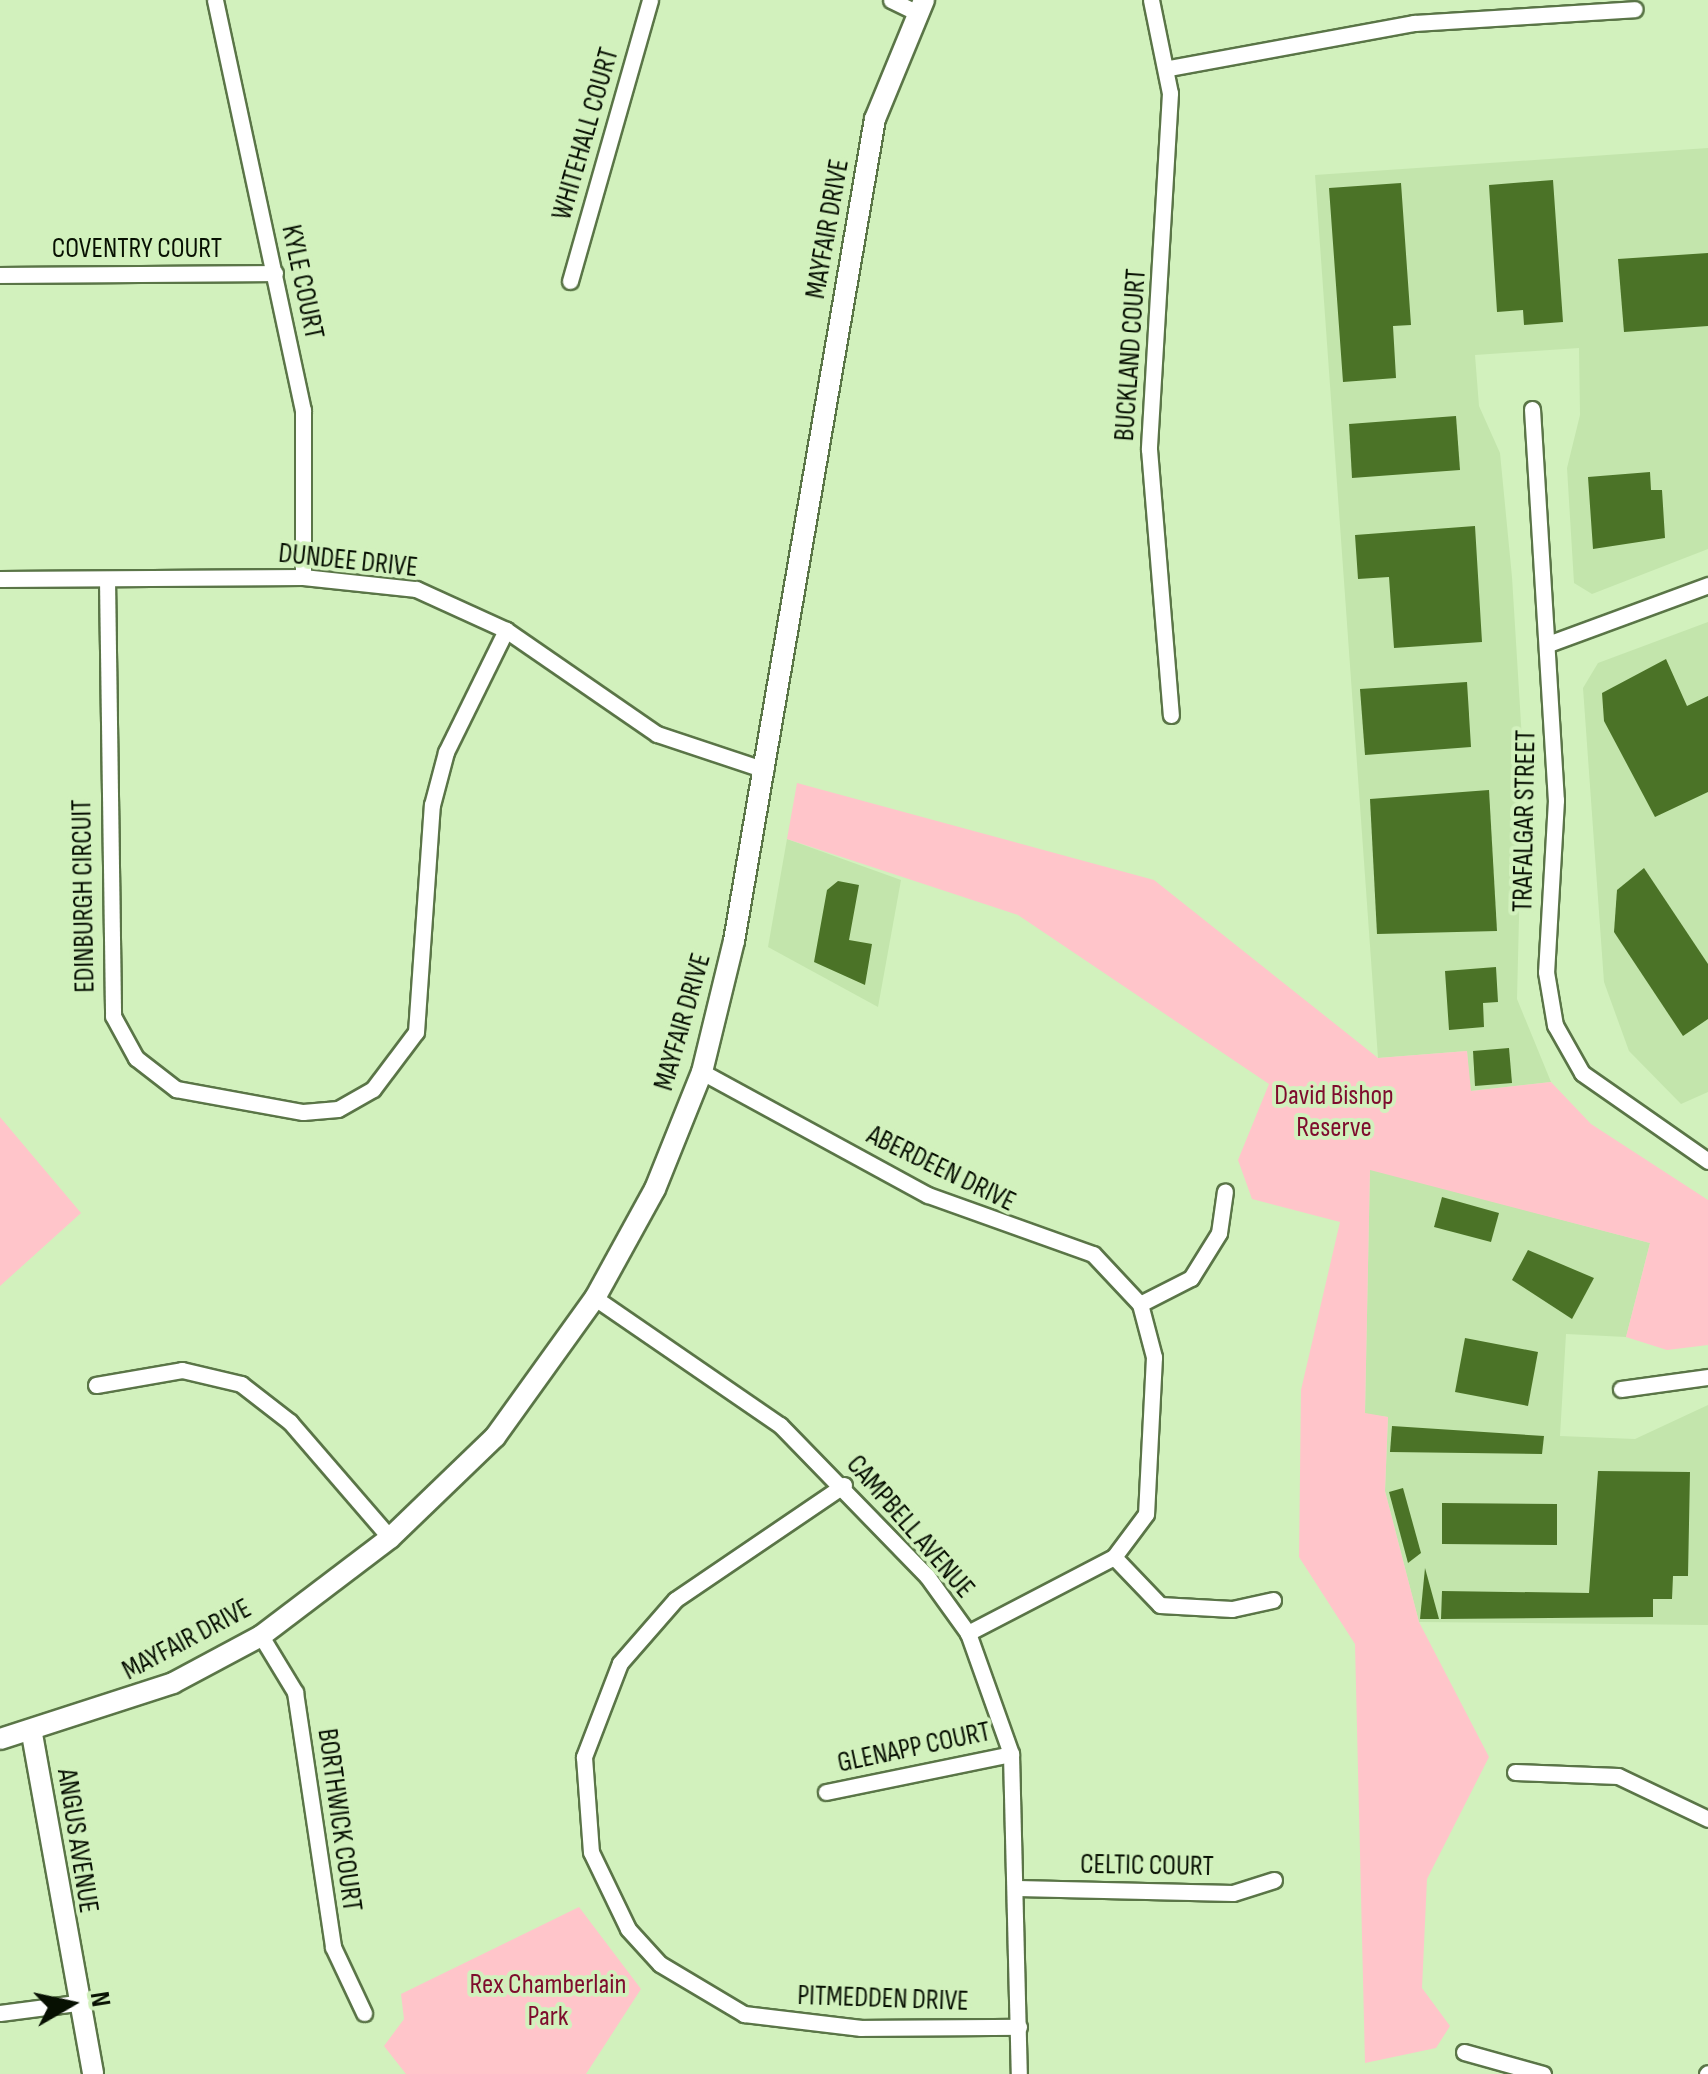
<!DOCTYPE html>
<html>
<head>
<meta charset="utf-8">
<style>
  body { margin:0 }
  #map { position:relative; width:1708px; height:2074px; overflow:hidden; background:#d2f1bd; font-family:"Sofia Sans Condensed",sans-serif }
  div>[style] { position:absolute }
  [style*='--x'] { left:calc(var(--x)*1px); top:calc(var(--y)*1px); width:calc(var(--w)*1px); rotate:calc(var(--a)*1deg) }
  .built>* { inset:0; background:#c3e5ac }
  .green>* { inset:0; background:#ffc5ca }
  .building>* { inset:0; background:#4b7327 }
  .roads { filter:drop-shadow(2px 0 #5a7547) drop-shadow(-2px 0 #5a7547) drop-shadow(0 2px #5a7547) drop-shadow(0 -2px #5a7547) }
  .minor>* { height:15px; margin:-7.5px; padding:0 7.5px; transform-origin:7.5px; border-radius:7.5px; background:#fff }
  .tertiary>* { height:20px; margin:-10px; padding:0 10px; transform-origin:10px; border-radius:10px; background:#fff }
  span { translate:-50% -50%; white-space:nowrap; text-align:center; line-height:1.15; -webkit-text-stroke:8px #d2f1bd; paint-order:stroke }
  .street-label { font-size:28px; color:#071002 }
  .park-label { font-size:28px; color:#7e0c2d }
  .north { position:absolute; left:20px; top:1954px; width:100px; height:100px; -webkit-text-stroke:8px #d2f1bd; paint-order:stroke; rotate:81deg; font-size:28px; font-weight:700; line-height:40px; text-align:center; color:#071002 }
  .north::after { content:''; display:block; margin:auto; width:35px; height:45px; background:#071002; clip-path:polygon(50% 0,100% 100%,50% 72%,0 100%) }
</style>
</head>
<body>
<div id="map">
  <div class="built">
    <i style="clip-path:polygon(1708px 148px,1708px 549px,1592px 594px,1574px 583px,1567px 468px,1580px 415px,1579px 348px,1475px 355px,1479px 406px,1500px 453px,1512px 577px,1523px 756px,1517px 999px,1551px 1082px,1470px 1091px,1467px 1051px,1378px 1058px,1315px 175px)"></i>
    <i style="clip-path:polygon(1708px 622px,1708px 1092px,1681px 1104px,1629px 1051px,1604px 982px,1583px 688px,1598px 663px)"></i>
    <i style="clip-path:polygon(787px 839px,901px 880px,878px 1007px,768px 947px)"></i>
    <i style="clip-path:polygon(1370px 1169px,1650px 1243px,1626px 1337px,1566px 1334px,1560px 1436px,1635px 1439px,1708px 1405px,1708px 1625px,1419px 1622px,1385px 1491px,1388px 1417px,1365px 1414px)"></i>
  </div>
  <div class="green">
    <i style="clip-path:polygon(797px 783px,1154px 880px,1378px 1058px,1467px 1051px,1471px 1091px,1551px 1082px,1591px 1124px,1708px 1200px,1708px 1345px,1667px 1350px,1626px 1337px,1650px 1243px,1370px 1170px,1365px 1413px,1388px 1417px,1385px 1491px,1419px 1622px,1489px 1757px,1427px 1879px,1422px 1988px,1450px 2026px,1436px 2048px,1365px 2063px,1355px 1644px,1299px 1557px,1301px 1390px,1340px 1222px,1252px 1199px,1238px 1160px,1269px 1084px,1018px 915px,787px 839px)"></i>
    <i style="clip-path:polygon(0 1117px,81px 1213px,0 1286px)"></i>
    <i style="clip-path:polygon(579px 1907px,641px 1989px,586px 2074px,406px 2074px,384px 2046px,404px 2019px,401px 1994px)"></i>
  </div>
  <div class="building">
    <i style="clip-path:polygon(1553px 180px,1563px 322px,1524px 325px,1523px 310px,1497px 312px,1489px 185px)"></i>
    <i style="clip-path:polygon(1401px 183px,1411px 325px,1393px 326px,1396px 378px,1343px 382px,1329px 188px)"></i>
    <i style="clip-path:polygon(1708px 253px,1708px 326px,1624px 332px,1618px 259px)"></i>
    <i style="clip-path:polygon(1456px 416px,1460px 470px,1352px 478px,1349px 424px)"></i>
    <i style="clip-path:polygon(1650px 472px,1651px 490px,1662px 490px,1665px 538px,1593px 549px,1588px 477px)"></i>
    <i style="clip-path:polygon(1475px 526px,1482px 642px,1394px 648px,1389px 577px,1358px 579px,1355px 535px)"></i>
    <i style="clip-path:polygon(1666px 659px,1687px 706px,1708px 696px,1708px 792px,1655px 817px,1604px 721px,1602px 693px)"></i>
    <i style="clip-path:polygon(1467px 682px,1471px 747px,1365px 755px,1360px 689px)"></i>
    <i style="clip-path:polygon(1489px 790px,1497px 931px,1377px 934px,1370px 799px)"></i>
    <i style="clip-path:polygon(1644px 868px,1708px 964px,1708px 1019px,1683px 1036px,1614px 932px,1617px 890px)"></i>
    <i style="clip-path:polygon(838px 881px,859px 885px,849px 940px,872px 944px,865px 985px,814px 962px,827px 890px)"></i>
    <i style="clip-path:polygon(1496px 967px,1498px 1002px,1483px 1003px,1484px 1027px,1449px 1030px,1445px 971px)"></i>
    <i style="clip-path:polygon(1509px 1048px,1512px 1083px,1475px 1086px,1473px 1051px)"></i>
    <i style="clip-path:polygon(1442px 1197px,1499px 1213px,1491px 1242px,1434px 1227px)"></i>
    <i style="clip-path:polygon(1528px 1250px,1594px 1278px,1572px 1319px,1512px 1280px)"></i>
    <i style="clip-path:polygon(1465px 1338px,1538px 1352px,1528px 1406px,1455px 1392px)"></i>
    <i style="clip-path:polygon(1392px 1426px,1544px 1436px,1542px 1454px,1390px 1452px)"></i>
    <i style="clip-path:polygon(1598px 1471px,1690px 1472px,1688px 1576px,1673px 1576px,1672px 1599px,1653px 1599px,1653px 1617px,1441px 1619px,1442px 1591px,1589px 1593px)"></i>
    <i style="clip-path:polygon(1403px 1488px,1421px 1553px,1408px 1563px,1389px 1492px)"></i>
    <i style="clip-path:polygon(1442px 1503px,1557px 1504px,1557px 1545px,1442px 1544px)"></i>
    <i style="clip-path:polygon(1425px 1568px,1439px 1619px,1420px 1619px)"></i>
  </div>
  <div class="roads">
    <div class="minor">
      <i style="--x:215;--y:0;--w:419;--a:77.9"></i>
      <i style="--x:303;--y:410;--w:167;--a:90"></i>
      <i style="--x:891;--y:0;--w:28;--a:26"></i>
      <i style="--x:1151;--y:0;--w:95;--a:78.5"></i>
      <i style="--x:1170;--y:93;--w:357;--a:93.4"></i>
      <i style="--x:1149;--y:449;--w:267;--a:85.3"></i>
      <i style="--x:1169;--y:68;--w:249;--a:-10.4"></i>
      <i style="--x:1414;--y:23;--w:221;--a:-3.6"></i>
      <i style="--x:0;--y:275;--w:275;--a:-0.4"></i>
      <i style="--x:570;--y:281;--w:292;--a:-74.1"></i>
      <i style="--x:1532;--y:409;--w:392;--a:86.5"></i>
      <i style="--x:1556;--y:800;--w:172;--a:93.3"></i>
      <i style="--x:1546;--y:972;--w:54;--a:80.4"></i>
      <i style="--x:1555;--y:1025;--w:55;--a:60.6"></i>
      <i style="--x:1582;--y:1073;--w:154;--a:34.9"></i>
      <i style="--x:0;--y:579;--w:303;--a:-0.4"></i>
      <i style="--x:303;--y:577;--w:114;--a:6.1"></i>
      <i style="--x:416;--y:589;--w:99;--a:24.5"></i>
      <i style="--x:506;--y:630;--w:183;--a:34.6"></i>
      <i style="--x:657;--y:734;--w:114;--a:18.4"></i>
      <i style="--x:107;--y:579;--w:437;--a:89.2"></i>
      <i style="--x:113;--y:1016;--w:48;--a:61.3"></i>
      <i style="--x:136;--y:1058;--w:51;--a:37.8"></i>
      <i style="--x:176;--y:1089;--w:129;--a:10.3"></i>
      <i style="--x:303;--y:1112;--w:35;--a:-5"></i>
      <i style="--x:338;--y:1109;--w:40;--a:-29.7"></i>
      <i style="--x:373;--y:1089;--w:71;--a:-53"></i>
      <i style="--x:416;--y:1032;--w:228;--a:-86"></i>
      <i style="--x:432;--y:805;--w:55;--a:-75.2"></i>
      <i style="--x:446;--y:752;--w:136;--a:-63.8"></i>
      <i style="--x:1548;--y:644;--w:171;--a:-20.2"></i>
      <i style="--x:702;--y:1072;--w:257;--a:28.6"></i>
      <i style="--x:928;--y:1195;--w:175;--a:19.7"></i>
      <i style="--x:1093;--y:1254;--w:69;--a:46.8"></i>
      <i style="--x:1140;--y:1304;--w:55;--a:75.2"></i>
      <i style="--x:1154;--y:1357;--w:157;--a:92.9"></i>
      <i style="--x:1146;--y:1514;--w:54;--a:126.7"></i>
      <i style="--x:1114;--y:1557;--w:165;--a:152.5"></i>
      <i style="--x:595;--y:1298;--w:224;--a:34.5"></i>
      <i style="--x:780;--y:1425;--w:211;--a:45.8"></i>
      <i style="--x:927;--y:1576;--w:70;--a:54.3"></i>
      <i style="--x:968;--y:1633;--w:128;--a:70.4"></i>
      <i style="--x:1011;--y:1754;--w:320;--a:88.6"></i>
      <i style="--x:1140;--y:1304;--w:57;--a:-27"></i>
      <i style="--x:1191;--y:1278;--w:53;--a:-58.1"></i>
      <i style="--x:1219;--y:1233;--w:42;--a:-81.9"></i>
      <i style="--x:96;--y:1385;--w:87;--a:-9.9"></i>
      <i style="--x:182;--y:1370;--w:61;--a:13.3"></i>
      <i style="--x:241;--y:1384;--w:62;--a:37.8"></i>
      <i style="--x:290;--y:1422;--w:153;--a:49.2"></i>
      <i style="--x:1621;--y:1389;--w:88;--a:-7.9"></i>
      <i style="--x:844;--y:1485;--w:204;--a:145.8"></i>
      <i style="--x:675;--y:1600;--w:84;--a:131.1"></i>
      <i style="--x:620;--y:1663;--w:101;--a:111"></i>
      <i style="--x:584;--y:1757;--w:95;--a:85.8"></i>
      <i style="--x:591;--y:1852;--w:85;--a:64.3"></i>
      <i style="--x:628;--y:1929;--w:47;--a:47.6"></i>
      <i style="--x:660;--y:1964;--w:98;--a:30.8"></i>
      <i style="--x:744;--y:2014;--w:118;--a:6.8"></i>
      <i style="--x:861;--y:2028;--w:158;--a:-0.4"></i>
      <i style="--x:1114;--y:1557;--w:66;--a:46.2"></i>
      <i style="--x:1160;--y:1605;--w:72;--a:3.2"></i>
      <i style="--x:1232;--y:1609;--w:42;--a:-12.4"></i>
      <i style="--x:261;--y:1636;--w:66;--a:58.7"></i>
      <i style="--x:295;--y:1692;--w:258;--a:81.5"></i>
      <i style="--x:333;--y:1947;--w:73;--a:64.8"></i>
      <i style="--x:1515;--y:1772;--w:103;--a:2.2"></i>
      <i style="--x:1618;--y:1776;--w:100;--a:25.5"></i>
      <i style="--x:826;--y:1792;--w:189;--a:-11.6"></i>
      <i style="--x:1017;--y:1888;--w:216;--a:1.3"></i>
      <i style="--x:1233;--y:1893;--w:43;--a:-17.6"></i>
      <i style="--x:0;--y:2013;--w:77;--a:-7.5"></i>
      <i style="--x:1464;--y:2052;--w:82;--a:15.6"></i>
      <i style="--x:1707;--y:2074;--w:1;--a:-45"></i>
    </div>
    <div class="tertiary">
      <i style="--x:32;--y:1734;--w:345;--a:79.8"></i>
      <i style="--x:0;--y:1739;--w:182;--a:-17.9"></i>
      <i style="--x:173;--y:1683;--w:100;--a:-28.1"></i>
      <i style="--x:261;--y:1636;--w:162;--a:-37.2"></i>
      <i style="--x:390;--y:1538;--w:146;--a:-43.9"></i>
      <i style="--x:495;--y:1437;--w:171;--a:-54.3"></i>
      <i style="--x:595;--y:1298;--w:124;--a:-61.2"></i>
      <i style="--x:655;--y:1189;--w:126;--a:-68.1"></i>
      <i style="--x:702;--y:1072;--w:135;--a:-76.3"></i>
      <i style="--x:734;--y:941;--w:834;--a:-80.27"></i>
      <i style="--x:875;--y:119;--w:129;--a:-67.6"></i>
    </div>
  </div>
  <div class="street-label">
    <span style="left:586px;top:134px;rotate:-74deg">WHITEHALL COURT</span>
    <span style="left:828px;top:229px;rotate:-80deg">MAYFAIR DRIVE</span>
    <span style="left:137px;top:249px">COVENTRY COURT</span>
    <span style="left:302px;top:282px;rotate:78deg">KYLE COURT</span>
    <span style="left:1131px;top:355px;rotate:-86deg">BUCKLAND COURT</span>
    <span style="left:348px;top:561px;rotate:6deg">DUNDEE DRIVE</span>
    <span style="left:1525px;top:821px;rotate:-89deg">TRAFALGAR STREET</span>
    <span style="left:84px;top:896px;rotate:-91deg">EDINBURGH CIRCUIT</span>
    <span style="left:683px;top:1022px;rotate:-74deg">MAYFAIR DRIVE</span>
    <span style="left:941px;top:1169px;rotate:26deg">ABERDEEN DRIVE</span>
    <span style="left:910px;top:1527px;rotate:49deg">CAMPBELL AVENUE</span>
    <span style="left:187px;top:1640px;rotate:-28deg">MAYFAIR DRIVE</span>
    <span style="left:914px;top:1748px;rotate:-12deg">GLENAPP COURT</span>
    <span style="left:339px;top:1820px;rotate:82deg">BORTHWICK COURT</span>
    <span style="left:77px;top:1841px;rotate:81deg">ANGUS AVENUE</span>
    <span style="left:1147px;top:1866px;rotate:1deg">CELTIC COURT</span>
    <span style="left:883px;top:1999px;rotate:2deg">PITMEDDEN DRIVE</span>
  </div>
  <div class="park-label">
    <span style="left:1334px;top:1112px">David Bishop<br>Reserve</span>
    <span style="left:548px;top:2001px">Rex Chamberlain<br>Park</span>
  </div>
  <div class="north">N</div>
</div>
</body>
</html>
